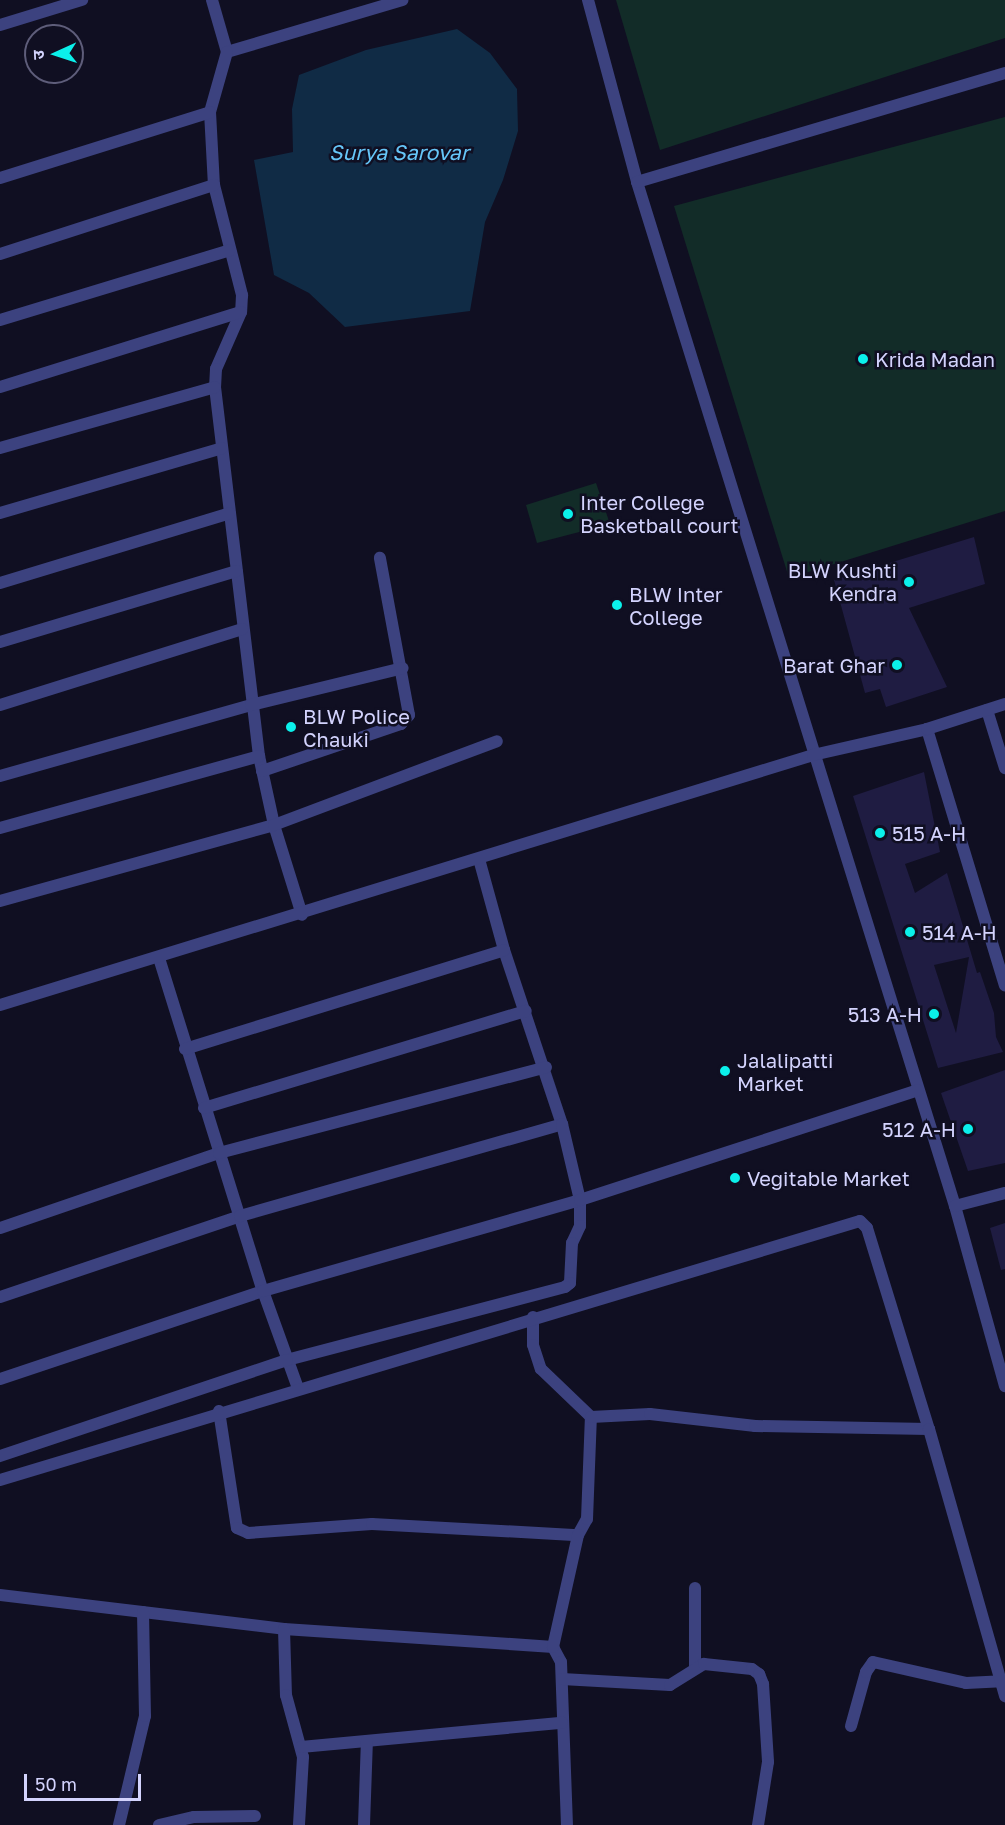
<!DOCTYPE html>
<html>
<head>
<meta charset="utf-8">
<style>
  body { margin:0 }
  #map { position:relative; width:1005px; height:1825px; overflow:hidden; background:#100f22; font-family:"Golos Text","Noto Sans Devanagari",sans-serif }
  div>[style] { position:absolute }
  [style*='--x'] { left:calc(var(--x)*1px); top:calc(var(--y)*1px); width:calc(var(--w)*1px); rotate:calc(var(--a)*1deg) }
  .green>* { inset:0; background:#122c28 }
  .water>* { inset:0; background:#102b45 }
  .building>* { inset:0; background:#1f1c42 }
  .minor>* { height:12px; margin:-6px; padding:0 6px; transform-origin:6px; border-radius:6px; background:#3c427f }
  .tertiary>* { height:12px; margin:-6px; padding:0 6px; transform-origin:6px; border-radius:6px; background:#3c427f }
  .dots>* { width:16px; height:16px; translate:-50% -50%; box-sizing:border-box; border:3px solid #100f22; border-radius:50% }
  span { translate:-50% -50%; white-space:nowrap; text-align:center; line-height:1.15; -webkit-text-stroke:5px #100f22; paint-order:stroke }
  .poi-label { font-size:20px; color:#d3d3fd }
  .left { translate:0 -50%; text-align:left }
  .right { translate:-100% -50%; text-align:right }
  .water-label { font-size:21px; color:#66c6f8; font-style:italic }
  .north { position:absolute; left:24px; top:24px; width:60px; height:60px; box-sizing:border-box; background:#100f22; border:2px solid #5e5d7a; border-radius:50%; rotate:267deg; font-size:16px; font-weight:700; line-height:24px; text-align:center; color:#d3d3fd }
  .north::after { content:''; display:block; margin:auto; width:21px; height:27px; background:#0bf0eb; clip-path:polygon(50% 0,100% 100%,50% 72%,0 100%) }
  .scale { position:absolute; left:24px; top:1774px; width:117px; height:27px; box-sizing:border-box; border:3px solid #d3d3fd; border-top:0; padding-left:8px; font-size:18px; line-height:21px; white-space:nowrap; color:#d3d3fd; -webkit-text-stroke:4px #100f22; paint-order:stroke }
</style>
</head>
<body>
<div id="map">
  <div class="green">
    <i style="clip-path:polygon(616px 0,1005px 0,1005px 38px,660px 150px)"></i>
    <i style="clip-path:polygon(1005px 117px,1005px 511px,789px 578px,674px 206px)"></i>
    <i style="clip-path:polygon(596px 483px,610px 524px,537px 543px,526px 505px)"></i>
  </div>
  <div class="water">
    <i style="clip-path:polygon(457px 29px,490px 53px,517px 89px,518px 131px,503px 180px,485px 222px,470px 311px,345px 327px,309px 293px,274px 275px,254px 160px,293px 152px,292px 109px,299px 75px,366px 50px)"></i>
  </div>
  <div class="building">
    <i style="clip-path:polygon(974px 537px,985px 584px,909px 608px,947px 687px,886px 707px,880px 689px,865px 693px,834px 580px)"></i>
    <i style="clip-path:polygon(evenodd,924px 772px,940px 852px,905px 864px,915px 893px,947px 873px,977px 973px,980px 972px,994px 1013px,996px 1037px,1003px 1052px,938px 1068px,853px 796px,924px 772px,969px 957px,956px 1033px,934px 965px,969px 957px)"></i>
    <i style="clip-path:polygon(1005px 1070px,1005px 1163px,968px 1171px,941px 1093px)"></i>
    <i style="clip-path:polygon(1005px 1223px,1005px 1269px,1001px 1270px,990px 1228px)"></i>
  </div>
  <div class="minor">
    <i style="--x:212;--y:0;--w:54;--a:73.9"></i>
    <i style="--x:227;--y:52;--w:183;--a:-16.5"></i>
    <i style="--x:588;--y:0;--w:188;--a:74.9"></i>
    <i style="--x:637;--y:182;--w:1072;--a:72.75"></i>
    <i style="--x:955;--y:1206;--w:187;--a:74.5"></i>
    <i style="--x:0;--y:25;--w:86;--a:-17"></i>
    <i style="--x:227;--y:52;--w:62;--a:105.8"></i>
    <i style="--x:210;--y:112;--w:73;--a:86.9"></i>
    <i style="--x:214;--y:185;--w:114;--a:75.7"></i>
    <i style="--x:242;--y:295;--w:17;--a:93"></i>
    <i style="--x:241;--y:312;--w:62;--a:113.7"></i>
    <i style="--x:216;--y:369;--w:18;--a:93"></i>
    <i style="--x:215;--y:387;--w:372;--a:83.2"></i>
    <i style="--x:259;--y:756;--w:71;--a:77.7"></i>
    <i style="--x:274;--y:825;--w:94;--a:72.7"></i>
    <i style="--x:0;--y:178;--w:220;--a:-17.4"></i>
    <i style="--x:637;--y:182;--w:384;--a:-16.5"></i>
    <i style="--x:0;--y:254;--w:225;--a:-17.9"></i>
    <i style="--x:0;--y:320;--w:240;--a:-16.9"></i>
    <i style="--x:0;--y:387;--w:252;--a:-17.3"></i>
    <i style="--x:0;--y:448;--w:223;--a:-15.8"></i>
    <i style="--x:0;--y:513;--w:231;--a:-16.3"></i>
    <i style="--x:0;--y:583;--w:240;--a:-16.9"></i>
    <i style="--x:0;--y:642;--w:247;--a:-16.7"></i>
    <i style="--x:0;--y:705;--w:254;--a:-17.4"></i>
    <i style="--x:987;--y:710;--w:61;--a:72.8"></i>
    <i style="--x:927;--y:729;--w:268;--a:73.1"></i>
    <i style="--x:262;--y:771;--w:147;--a:-18.7"></i>
    <i style="--x:401;--y:724;--w:12;--a:-48"></i>
    <i style="--x:409;--y:715;--w:160;--a:-100.5"></i>
    <i style="--x:0;--y:776;--w:261;--a:-15.8"></i>
    <i style="--x:251;--y:705;--w:156;--a:-13.7"></i>
    <i style="--x:0;--y:828;--w:269;--a:-15.5"></i>
    <i style="--x:479;--y:859;--w:94;--a:74.6"></i>
    <i style="--x:504;--y:950;--w:183;--a:71.6"></i>
    <i style="--x:0;--y:901;--w:284;--a:-15.5"></i>
    <i style="--x:274;--y:825;--w:238;--a:-20.6"></i>
    <i style="--x:159;--y:958;--w:349;--a:72.7"></i>
    <i style="--x:263;--y:1291;--w:103;--a:70.2"></i>
    <i style="--x:0;--y:1005;--w:851;--a:-17.09"></i>
    <i style="--x:813;--y:755;--w:117;--a:-12.8"></i>
    <i style="--x:927;--y:729;--w:82;--a:-17.8"></i>
    <i style="--x:185;--y:1049;--w:334;--a:-17.2"></i>
    <i style="--x:204;--y:1108;--w:336;--a:-16.8"></i>
    <i style="--x:955;--y:1206;--w:52;--a:-14.6"></i>
    <i style="--x:0;--y:1228;--w:231;--a:-18.9"></i>
    <i style="--x:219;--y:1153;--w:338;--a:-14.7"></i>
    <i style="--x:0;--y:1297;--w:253;--a:-18.6"></i>
    <i style="--x:240;--y:1216;--w:335;--a:-15.9"></i>
    <i style="--x:562;--y:1124;--w:78;--a:76.7"></i>
    <i style="--x:580;--y:1200;--w:26;--a:90"></i>
    <i style="--x:580;--y:1226;--w:19;--a:115"></i>
    <i style="--x:572;--y:1243;--w:40;--a:92.9"></i>
    <i style="--x:570;--y:1283;--w:6;--a:141"></i>
    <i style="--x:565;--y:1287;--w:287;--a:165.3"></i>
    <i style="--x:287;--y:1360;--w:303;--a:161.5"></i>
    <i style="--x:533;--y:1317;--w:28;--a:90"></i>
    <i style="--x:533;--y:1345;--w:25;--a:72"></i>
    <i style="--x:541;--y:1369;--w:69;--a:43.8"></i>
    <i style="--x:0;--y:1379;--w:277;--a:-18.5"></i>
    <i style="--x:263;--y:1291;--w:330;--a:-16"></i>
    <i style="--x:580;--y:1200;--w:355;--a:-18"></i>
    <i style="--x:219;--y:1411;--w:118;--a:81.3"></i>
    <i style="--x:237;--y:1528;--w:12;--a:24"></i>
    <i style="--x:248;--y:1533;--w:124;--a:-4.2"></i>
    <i style="--x:372;--y:1524;--w:206;--a:3.1"></i>
    <i style="--x:578;--y:1535;--w:18;--a:-61"></i>
    <i style="--x:587;--y:1519;--w:102;--a:-87.8"></i>
    <i style="--x:591;--y:1417;--w:59;--a:-2.9"></i>
    <i style="--x:650;--y:1414;--w:106;--a:6.5"></i>
    <i style="--x:755;--y:1426;--w:174;--a:1"></i>
    <i style="--x:0;--y:1595;--w:286;--a:6.8"></i>
    <i style="--x:284;--y:1629;--w:270;--a:3.8"></i>
    <i style="--x:553;--y:1647;--w:17;--a:62"></i>
    <i style="--x:561;--y:1662;--w:163;--a:87.9"></i>
    <i style="--x:284;--y:1629;--w:66;--a:88.3"></i>
    <i style="--x:286;--y:1695;--w:64;--a:74.7"></i>
    <i style="--x:303;--y:1757;--w:68;--a:93.4"></i>
    <i style="--x:553;--y:1647;--w:115;--a:-77.4"></i>
    <i style="--x:695;--y:1666;--w:78;--a:-90"></i>
    <i style="--x:562;--y:1679;--w:108;--a:3.2"></i>
    <i style="--x:670;--y:1685;--w:40;--a:-32"></i>
    <i style="--x:704;--y:1664;--w:48;--a:5.9"></i>
    <i style="--x:752;--y:1669;--w:9;--a:36"></i>
    <i style="--x:759;--y:1674;--w:11;--a:68"></i>
    <i style="--x:763;--y:1684;--w:78;--a:86.3"></i>
    <i style="--x:768;--y:1762;--w:64;--a:99"></i>
    <i style="--x:851;--y:1726;--w:56;--a:-74.5"></i>
    <i style="--x:866;--y:1672;--w:12;--a:-55"></i>
    <i style="--x:873;--y:1662;--w:95;--a:12.7"></i>
    <i style="--x:966;--y:1683;--w:35;--a:-3"></i>
    <i style="--x:301;--y:1747;--w:262;--a:-5.3"></i>
    <i style="--x:119;--y:1825;--w:112;--a:-76.6"></i>
    <i style="--x:145;--y:1716;--w:104;--a:-91.1"></i>
    <i style="--x:159;--y:1825;--w:36;--a:-13"></i>
    <i style="--x:194;--y:1817;--w:61;--a:-0.9"></i>
    <i style="--x:364;--y:1825;--w:84;--a:-88"></i>
  </div>
  <div class="tertiary">
    <i style="--x:0;--y:1480;--w:898;--a:-16.76"></i>
    <i style="--x:860;--y:1221;--w:10;--a:45"></i>
    <i style="--x:867;--y:1228;--w:210;--a:72.9"></i>
    <i style="--x:929;--y:1429;--w:278;--a:74.1"></i>
  </div>
  <div class="dots">
    <i style="left:863px;top:359px;background:#0bf0eb"></i>
    <i style="left:568px;top:514px;background:#0bf0eb"></i>
    <i style="left:909px;top:582px;background:#0bf0eb"></i>
    <i style="left:617px;top:605px;background:#0bf0eb"></i>
    <i style="left:897px;top:665px;background:#0bf0eb"></i>
    <i style="left:291px;top:727px;background:#0bf0eb"></i>
    <i style="left:880px;top:833px;background:#0bf0eb"></i>
    <i style="left:910px;top:932px;background:#0bf0eb"></i>
    <i style="left:934px;top:1014px;background:#0bf0eb"></i>
    <i style="left:725px;top:1071px;background:#0bf0eb"></i>
    <i style="left:968px;top:1129px;background:#0bf0eb"></i>
    <i style="left:735px;top:1178px;background:#0bf0eb"></i>
  </div>
  <div class="poi-label">
    <span class="left" style="left:875px;top:359px">Krida Madan</span>
    <span class="left" style="left:580px;top:514px">Inter College<br>Basketball court</span>
    <span class="right" style="left:897px;top:582px">BLW Kushti<br>Kendra</span>
    <span class="left" style="left:629px;top:606px">BLW Inter<br>College</span>
    <span class="right" style="left:885px;top:665px">Barat Ghar</span>
    <span class="left" style="left:303px;top:728px">BLW Police<br>Chauki</span>
    <span class="left" style="left:892px;top:833px">515 A-H</span>
    <span class="left" style="left:922px;top:932px">514 A-H</span>
    <span class="right" style="left:922px;top:1014px">513 A-H</span>
    <span class="left" style="left:737px;top:1072px">Jalalipatti<br>Market</span>
    <span class="right" style="left:956px;top:1129px">512 A-H</span>
    <span class="left" style="left:747px;top:1178px">Vegitable Market</span>
  </div>
  <div class="water-label">
    <span style="left:399px;top:152px">Surya Sarovar</span>
  </div>
  <div class="north">उ</div>
  <div class="scale">50 m</div>
</div>
</body>
</html>
